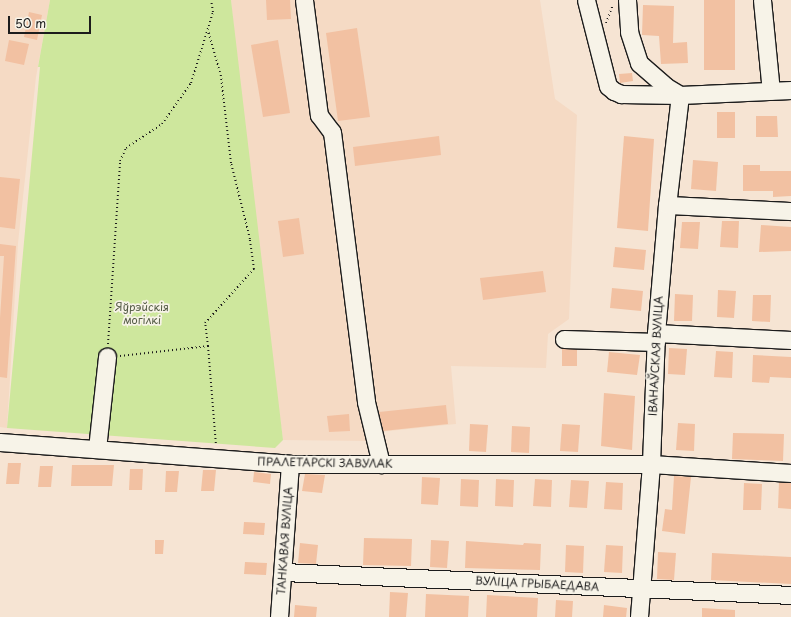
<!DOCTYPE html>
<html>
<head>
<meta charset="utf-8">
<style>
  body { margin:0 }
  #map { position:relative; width:791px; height:617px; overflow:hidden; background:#f6e4d3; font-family:"Playpen Sans",sans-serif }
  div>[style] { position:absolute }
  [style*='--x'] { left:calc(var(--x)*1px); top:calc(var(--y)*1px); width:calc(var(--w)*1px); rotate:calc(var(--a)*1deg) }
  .built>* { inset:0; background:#f5dac4 }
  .green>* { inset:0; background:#cee79d }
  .building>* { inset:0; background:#f2c1a2 }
  .path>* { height:2px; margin-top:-1px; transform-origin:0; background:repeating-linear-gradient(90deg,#1c1c1c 0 1px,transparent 0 4px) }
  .roads { filter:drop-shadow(1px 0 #1c1c1c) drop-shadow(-1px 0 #1c1c1c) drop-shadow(0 1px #1c1c1c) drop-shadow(0 -1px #1c1c1c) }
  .minor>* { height:17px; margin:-8.5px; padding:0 8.5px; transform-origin:8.5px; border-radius:8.5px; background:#f7f3e8 }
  span { translate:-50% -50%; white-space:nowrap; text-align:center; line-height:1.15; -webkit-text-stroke:3.5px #f7f3e8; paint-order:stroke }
  .park-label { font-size:11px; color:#515943 }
  .street-label { font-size:11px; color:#1c1c1c }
  .scale { position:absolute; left:8px; top:16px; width:83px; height:18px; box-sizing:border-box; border:2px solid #1c1c1c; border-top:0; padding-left:5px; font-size:12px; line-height:14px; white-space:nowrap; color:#1c1c1c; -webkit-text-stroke:3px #f7f3e8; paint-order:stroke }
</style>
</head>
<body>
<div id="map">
  <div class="built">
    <i style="clip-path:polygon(0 0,50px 0,36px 77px,18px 243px,7px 428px,0 427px)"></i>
    <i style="clip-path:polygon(231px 0,540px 0,555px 99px,577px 115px,569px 319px,548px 334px,546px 368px,451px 366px,456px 424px,370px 433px,366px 441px,283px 440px,246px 160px)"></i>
  </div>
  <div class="green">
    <i style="clip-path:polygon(50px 0,231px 0,283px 440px,275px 448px,7px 428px,40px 67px,38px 67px)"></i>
  </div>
  <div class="building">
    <i style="clip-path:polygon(266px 0,290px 0,291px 19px,267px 20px)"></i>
    <i style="clip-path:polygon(704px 0,735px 0,735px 70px,704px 70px)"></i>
    <i style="clip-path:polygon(643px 5px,674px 6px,673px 43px,687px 42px,688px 63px,661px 64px,659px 36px,642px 35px)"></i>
    <i style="clip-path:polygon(29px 12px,42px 15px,37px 40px,24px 37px)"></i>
    <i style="clip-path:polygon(357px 28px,370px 117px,338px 121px,326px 33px)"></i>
    <i style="clip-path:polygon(9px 40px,29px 44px,24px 65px,5px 61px)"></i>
    <i style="clip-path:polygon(278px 40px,290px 113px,263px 117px,251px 45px)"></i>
    <i style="clip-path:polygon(632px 73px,633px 81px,620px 83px,619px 74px)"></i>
    <i style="clip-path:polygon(717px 112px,735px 112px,735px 138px,717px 138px)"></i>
    <i style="clip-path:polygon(756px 116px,777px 116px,778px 137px,756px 137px)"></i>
    <i style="clip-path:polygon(439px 136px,441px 155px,355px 166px,353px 147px)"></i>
    <i style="clip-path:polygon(624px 136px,654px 139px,648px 231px,617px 228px)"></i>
    <i style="clip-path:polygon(693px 160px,718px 162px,716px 191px,691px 189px)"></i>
    <i style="clip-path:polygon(743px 165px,760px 165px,760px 171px,791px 171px,791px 196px,773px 197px,773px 191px,743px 191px)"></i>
    <i style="clip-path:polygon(0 177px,20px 179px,15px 229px,0 227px)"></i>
    <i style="clip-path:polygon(299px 218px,304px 254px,283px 257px,278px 221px)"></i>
    <i style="clip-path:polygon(722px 221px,739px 221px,738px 248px,720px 247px)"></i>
    <i style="clip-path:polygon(682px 222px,700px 222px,698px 249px,680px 248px)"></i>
    <i style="clip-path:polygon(761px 225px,791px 227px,791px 251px,759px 252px)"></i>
    <i style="clip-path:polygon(0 244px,16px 246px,7px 378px,0 377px,0 318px,4px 256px,0 256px)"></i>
    <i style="clip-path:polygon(615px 247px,646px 250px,644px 270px,613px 267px)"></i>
    <i style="clip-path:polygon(543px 271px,546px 292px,483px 300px,480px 278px)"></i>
    <i style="clip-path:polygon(612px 288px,643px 291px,641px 311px,610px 308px)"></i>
    <i style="clip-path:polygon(718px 290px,736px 291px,734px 318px,717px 317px)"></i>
    <i style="clip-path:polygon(675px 294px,693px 295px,692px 321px,674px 321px)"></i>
    <i style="clip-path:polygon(753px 295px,771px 295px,770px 322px,752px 321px)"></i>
    <i style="clip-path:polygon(669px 348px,687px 349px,685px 375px,668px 374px)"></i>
    <i style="clip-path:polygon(562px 349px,577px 349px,577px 366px,562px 366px)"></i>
    <i style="clip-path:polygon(716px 351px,733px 352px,732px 378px,714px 377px)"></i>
    <i style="clip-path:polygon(609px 352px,640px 355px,637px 375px,607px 372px)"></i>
    <i style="clip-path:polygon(753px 355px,791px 357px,791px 378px,770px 377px,769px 383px,752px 382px)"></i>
    <i style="clip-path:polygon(604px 393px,635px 396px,632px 450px,601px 446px)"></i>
    <i style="clip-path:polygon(446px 405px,448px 424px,383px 431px,379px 412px)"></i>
    <i style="clip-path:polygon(349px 414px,350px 431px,329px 432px,327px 416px)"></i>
    <i style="clip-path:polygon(678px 423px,695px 424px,694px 451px,676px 450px)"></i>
    <i style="clip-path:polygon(470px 424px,488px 425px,486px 452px,469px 451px)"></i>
    <i style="clip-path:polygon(562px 424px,580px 425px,578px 452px,560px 451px)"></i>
    <i style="clip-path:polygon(512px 426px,530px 427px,529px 453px,511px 452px)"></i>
    <i style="clip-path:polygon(733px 433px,784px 434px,783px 461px,732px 459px)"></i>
    <i style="clip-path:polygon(8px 463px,21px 463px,19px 484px,6px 484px)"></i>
    <i style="clip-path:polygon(72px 465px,114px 465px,112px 486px,71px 486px)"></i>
    <i style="clip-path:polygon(40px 466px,53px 466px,51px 487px,38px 487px)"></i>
    <i style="clip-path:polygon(130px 469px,143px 469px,142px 490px,129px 490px)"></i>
    <i style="clip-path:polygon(203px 470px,216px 470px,214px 491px,201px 491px)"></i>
    <i style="clip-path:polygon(166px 471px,179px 471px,177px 492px,165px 492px)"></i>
    <i style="clip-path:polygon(254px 472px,271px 474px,270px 484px,253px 482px)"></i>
    <i style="clip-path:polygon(305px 474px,325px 475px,322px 493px,302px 491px)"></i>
    <i style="clip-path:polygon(674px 476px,691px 477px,685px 534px,662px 531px,665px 509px,672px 510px)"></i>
    <i style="clip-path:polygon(422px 477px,440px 478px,438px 505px,421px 504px)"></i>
    <i style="clip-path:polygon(461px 479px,479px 480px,478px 507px,460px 506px)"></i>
    <i style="clip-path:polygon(496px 479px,514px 480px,513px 507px,495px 506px)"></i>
    <i style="clip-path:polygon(535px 479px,552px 480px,551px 507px,533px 506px)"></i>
    <i style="clip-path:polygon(571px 480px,589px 481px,587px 508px,569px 507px)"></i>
    <i style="clip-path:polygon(606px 482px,623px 483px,622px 510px,604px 509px)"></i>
    <i style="clip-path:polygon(779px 482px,791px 483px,791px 509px,778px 508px)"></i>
    <i style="clip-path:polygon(744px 483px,762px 484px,761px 510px,743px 510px)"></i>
    <i style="clip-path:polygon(244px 522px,265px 523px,264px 535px,243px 534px)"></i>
    <i style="clip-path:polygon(364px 538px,412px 539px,411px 566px,363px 565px)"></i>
    <i style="clip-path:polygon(155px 540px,164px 540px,163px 554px,155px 554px)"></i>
    <i style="clip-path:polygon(431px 540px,449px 541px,447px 568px,430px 567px)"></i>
    <i style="clip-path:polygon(466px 541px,523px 545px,524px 543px,541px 544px,540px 570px,465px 568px)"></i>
    <i style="clip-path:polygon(300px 543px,318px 545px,316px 564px,298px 563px)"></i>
    <i style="clip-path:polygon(566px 545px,584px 546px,583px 573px,565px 572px)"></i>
    <i style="clip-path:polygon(606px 545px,623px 546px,622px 573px,604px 572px)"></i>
    <i style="clip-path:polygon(658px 552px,676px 553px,674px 580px,657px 579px)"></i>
    <i style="clip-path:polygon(712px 553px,791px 557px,791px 584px,711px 580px)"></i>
    <i style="clip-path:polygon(245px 562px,267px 563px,266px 575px,244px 574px)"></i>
    <i style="clip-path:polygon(390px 592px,408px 593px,406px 617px,389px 617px)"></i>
    <i style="clip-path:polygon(426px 594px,469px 596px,468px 617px,425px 617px)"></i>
    <i style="clip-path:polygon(487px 595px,538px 598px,537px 617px,486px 617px)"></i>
    <i style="clip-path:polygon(556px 600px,573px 601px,572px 617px,555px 617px)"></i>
    <i style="clip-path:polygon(295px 605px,317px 607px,316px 617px,294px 617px)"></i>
    <i style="clip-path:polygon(604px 605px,627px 608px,626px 617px,603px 617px)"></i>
    <i style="clip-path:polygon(702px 608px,735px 610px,735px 617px,702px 617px)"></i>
  </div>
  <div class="path">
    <i style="--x:606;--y:23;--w:19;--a:-69"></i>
    <i style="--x:108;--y:344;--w:183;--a:-86.2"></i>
    <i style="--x:120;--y:161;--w:14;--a:-65"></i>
    <i style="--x:126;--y:148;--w:43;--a:-33.7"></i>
    <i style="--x:162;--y:124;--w:50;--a:-54.7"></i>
    <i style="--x:191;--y:83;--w:74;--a:-72.8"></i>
    <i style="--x:213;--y:12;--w:12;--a:-99"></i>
    <i style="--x:208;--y:346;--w:23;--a:-97"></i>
    <i style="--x:205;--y:323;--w:73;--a:-47.8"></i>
    <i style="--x:254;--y:269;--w:30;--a:-98"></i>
    <i style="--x:250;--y:239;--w:78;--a:-104"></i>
    <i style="--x:231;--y:163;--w:88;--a:-96.6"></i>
    <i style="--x:221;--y:76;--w:47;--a:-106.1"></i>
    <i style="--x:120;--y:356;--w:89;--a:-6.5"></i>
    <i style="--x:208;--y:346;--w:99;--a:85.4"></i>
  </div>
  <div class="roads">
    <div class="minor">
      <i style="--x:304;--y:0;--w:116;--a:82.6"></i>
      <i style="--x:319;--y:115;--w:21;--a:53"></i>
      <i style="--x:332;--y:132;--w:272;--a:82.8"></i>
      <i style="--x:366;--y:402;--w:64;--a:76.4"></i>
      <i style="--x:586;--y:0;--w:89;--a:75.7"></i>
      <i style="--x:608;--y:86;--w:8;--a:40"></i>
      <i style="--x:614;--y:91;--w:8;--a:23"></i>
      <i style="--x:621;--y:94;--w:59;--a:1"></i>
      <i style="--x:680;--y:95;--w:111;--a:96.7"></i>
      <i style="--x:667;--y:205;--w:128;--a:94.9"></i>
      <i style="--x:656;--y:333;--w:131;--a:92.2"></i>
      <i style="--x:651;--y:464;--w:153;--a:94.5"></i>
      <i style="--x:627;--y:0;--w:32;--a:86"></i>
      <i style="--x:629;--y:32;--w:33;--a:72"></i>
      <i style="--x:639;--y:63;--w:35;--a:41"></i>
      <i style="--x:665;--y:86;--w:17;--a:31"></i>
      <i style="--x:680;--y:95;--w:111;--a:-2.6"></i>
      <i style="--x:762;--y:0;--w:91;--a:84.4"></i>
      <i style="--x:667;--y:205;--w:124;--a:2.8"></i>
      <i style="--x:656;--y:333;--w:135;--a:3"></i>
      <i style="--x:564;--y:339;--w:92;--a:1.9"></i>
      <i style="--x:0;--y:442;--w:291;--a:4.3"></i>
      <i style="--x:290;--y:464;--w:361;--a:0"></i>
      <i style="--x:651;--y:464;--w:140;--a:3.7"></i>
      <i style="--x:97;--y:449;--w:93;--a:-83.8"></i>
      <i style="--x:283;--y:572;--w:509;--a:2.59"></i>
      <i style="--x:279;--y:617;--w:153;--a:-85.9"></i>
    </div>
  </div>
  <div class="park-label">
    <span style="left:142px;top:314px">Яўрэйскія<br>могілкі</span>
  </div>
  <div class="street-label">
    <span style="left:656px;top:356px;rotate:-87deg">ІВАНАЎСКАЯ ВУЛІЦА</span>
    <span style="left:325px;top:463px;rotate:1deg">ПРАЛЕТАРСКІ ЗАВУЛАК</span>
    <span style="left:285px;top:541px;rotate:-86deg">ТАНКАВАЯ ВУЛІЦА</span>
    <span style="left:537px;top:584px;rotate:3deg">ВУЛІЦА ГРЫБАЕДАВА</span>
  </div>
  <div class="scale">50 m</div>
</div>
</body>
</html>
